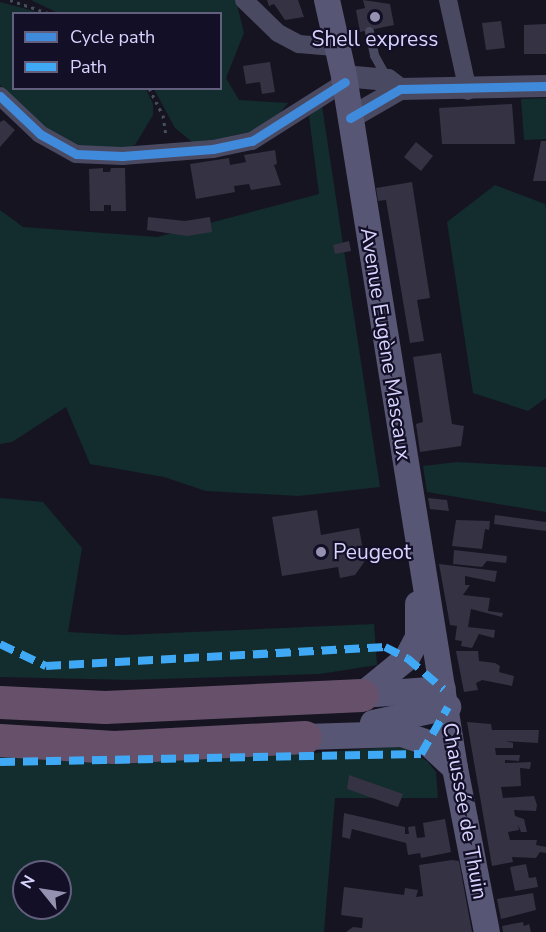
<!DOCTYPE html>
<html>
<head>
<meta charset="utf-8">
<style>
  body { margin:0 }
  #map { position:relative; width:546px; height:932px; overflow:hidden; background:#161421; font-family:"Nunito Sans",sans-serif }
  div>[style] { position:absolute }
  [style*='--x'] { left:calc(var(--x)*1px); top:calc(var(--y)*1px); width:calc(var(--w)*1px); rotate:calc(var(--a)*1deg) }
  .green>* { inset:0; background:#132c2d }
  .building>* { inset:0; background:#343243 }
  .path>* { height:3px; margin-top:-1.5px; transform-origin:0; background:repeating-linear-gradient(90deg,#44505f 0 3px,transparent 0 7.5px) }
  .service>* { height:9px; margin:-4.5px; padding:0 4.5px; transform-origin:4.5px; border-radius:4.5px; background:#4a4962 }
  .minor>* { height:18px; margin:-9px; padding:0 9px; transform-origin:9px; border-radius:9px; background:#4a4962 }
  .tertiary>* { height:22px; margin:-11px; padding:0 11px; transform-origin:11px; border-radius:11px; background:#4a4962 }
  .secondary>* { height:26px; margin:-13px; padding:0 13px; transform-origin:13px; border-radius:13px; background:#575674 }
  .motorway>* { height:33px; margin:-16.5px; padding:0 16.5px; transform-origin:16.5px; border-radius:16.5px; background:#67516a }
  .quiet>* { height:8px; margin-top:-4px; transform-origin:0; background:repeating-linear-gradient(90deg,#3fa9f5 0 15px,transparent 0 23px) }
  .cycleway>* { height:9px; margin:-4.5px; padding:0 4.5px; transform-origin:4.5px; border-radius:4.5px; background:#408adc }
  .dots>* { width:16px; height:16px; translate:-50% -50%; box-sizing:border-box; border:3px solid #130f26; border-radius:50% }
  span { translate:-50% -50%; white-space:nowrap; text-align:center; line-height:1.15; -webkit-text-stroke:4.5px #130f26; paint-order:stroke }
  .poi-label { font-size:21px; color:#d9d4ff }
  .left { translate:0 -50%; text-align:left }
  .street-label { font-size:21px; color:#d9d4ff }
  .legend { position:absolute; left:12px; top:12px; width:210px; height:78px; box-sizing:border-box; background:#130f26; border:2px solid #625e7d; margin:0; padding:8px 10px; list-style:none; font-size:18px; color:#d9d4ff }
  .legend li { display:flex; align-items:center; gap:12px; height:30px }
  .legend b { width:30px; border:2px solid #625e7d }
  .north { position:absolute; left:12px; top:860px; width:60px; height:60px; box-sizing:border-box; background:#130f26; border:2px solid #625e7d; border-radius:50%; rotate:300deg; font-size:16px; font-weight:700; line-height:24px; text-align:center; color:#d9d4ff }
  .north::after { content:''; display:block; margin:auto; width:21px; height:27px; background:#9591b1; clip-path:polygon(50% 0,100% 100%,50% 72%,0 100%) }
</style>
</head>
<body>
<div id="map">
  <div class="green">
    <i style="clip-path:polygon(31px 0,236px 0,244px 33px,226px 78px,239px 100px,288px 103px,268px 128px,195px 144px,175px 128px,154px 89px,220px 88px,220px 14px,58px 13px)"></i>
    <i style="clip-path:polygon(0 2px,41px 13px,14px 14px,14px 88px,146px 89px,153px 104px,153px 115px,135px 145px,120px 150px,86px 149px,43px 126px,5px 91px,0 85px)"></i>
    <i style="clip-path:polygon(546px 98px,546px 139px,524px 140px,521px 99px)"></i>
    <i style="clip-path:polygon(322px 106px,380px 487px,299px 496px,206px 491px,164px 477px,90px 464px,66px 407px,12px 442px,0 444px,0 210px,23px 227px,157px 237px,319px 194px,309px 116px)"></i>
    <i style="clip-path:polygon(495px 185px,545px 204px,546px 209px,546px 398px,528px 411px,473px 393px,447px 222px)"></i>
    <i style="clip-path:polygon(457px 462px,546px 467px,546px 512px,427px 492px,423px 466px)"></i>
    <i style="clip-path:polygon(0 498px,43px 502px,82px 548px,68px 632px,123px 635px,374px 624px,377px 665px,320px 674px,130px 680px,0 677px)"></i>
    <i style="clip-path:polygon(evenodd,402px 746px,427px 761px,436px 772px,438px 798px,335px 798px,324px 932px,0 932px,0 756px,314px 753px,402px 746px,24px 872px,60px 872px,60px 908px,24px 908px,24px 872px)"></i>
  </div>
  <div class="building">
    <i style="clip-path:polygon(267px 0,298px 0,304px 17px,285px 20px,274px 4px,269px 6px)"></i>
    <i style="clip-path:polygon(363px 0,390px 4px,394px 25px,360px 32px,356px 10px,365px 8px)"></i>
    <i style="clip-path:polygon(501px 21px,505px 48px,486px 50px,482px 23px)"></i>
    <i style="clip-path:polygon(546px 24px,546px 54px,524px 54px,524px 25px)"></i>
    <i style="clip-path:polygon(270px 62px,275px 92px,262px 94px,260px 82px,246px 84px,243px 66px)"></i>
    <i style="clip-path:polygon(512px 104px,515px 144px,442px 144px,439px 108px)"></i>
    <i style="clip-path:polygon(4px 120px,15px 130px,0 147px,0 122px)"></i>
    <i style="clip-path:polygon(541px 141px,546px 141px,546px 181px,533px 181px)"></i>
    <i style="clip-path:polygon(416px 142px,433px 156px,421px 171px,404px 157px)"></i>
    <i style="clip-path:polygon(275px 150px,277px 164px,274px 165px,281px 185px,251px 190px,249px 184px,234px 186px,235px 192px,196px 199px,190px 164px,229px 158px,230px 165px,246px 162px,244px 155px)"></i>
    <i style="clip-path:polygon(103px 168px,103px 172px,110px 172px,111px 168px,125px 168px,126px 211px,111px 211px,111px 205px,104px 205px,104px 211px,90px 211px,89px 169px)"></i>
    <i style="clip-path:polygon(412px 182px,430px 298px,417px 300px,424px 341px,410px 343px,386px 200px,378px 201px,376px 188px)"></i>
    <i style="clip-path:polygon(148px 217px,185px 221px,210px 217px,212px 232px,187px 236px,147px 230px)"></i>
    <i style="clip-path:polygon(349px 241px,351px 251px,335px 254px,333px 245px)"></i>
    <i style="clip-path:polygon(441px 353px,452px 424px,464px 426px,461px 446px,420px 452px,416px 424px,423px 422px,413px 357px)"></i>
    <i style="clip-path:polygon(428px 498px,447px 500px,449px 511px,430px 509px)"></i>
    <i style="clip-path:polygon(317px 510px,321px 535px,359px 528px,365px 561px,355px 575px,340px 578px,338px 567px,282px 576px,272px 517px)"></i>
    <i style="clip-path:polygon(495px 515px,546px 522px,546px 531px,494px 524px)"></i>
    <i style="clip-path:polygon(456px 520px,490px 521px,489px 530px,485px 529px,482px 549px,452px 546px)"></i>
    <i style="clip-path:polygon(454px 550px,507px 556px,506px 563px,487px 561px,482px 567px,453px 564px)"></i>
    <i style="clip-path:polygon(439px 564px,497px 571px,495px 582px,465px 576px,465px 585px,470px 585px,463px 595px,490px 598px,488px 611px,503px 613px,502px 617px,471px 609px,468px 627px,495px 630px,494px 638px,479px 634px,472px 648px,461px 646px,462px 641px,455px 640px,457px 626px,450px 625px)"></i>
    <i style="clip-path:polygon(456px 651px,478px 651px,479px 661px,495px 663px,500px 666px,499px 672px,514px 676px,512px 686px,482px 680px,476px 683px,478px 690px,464px 692px)"></i>
    <i style="clip-path:polygon(467px 722px,491px 724px,492px 730px,539px 730px,538px 743px,506px 741px,513px 743px,513px 748px,495px 748px,496px 755px,520px 755px,519px 761px,505px 760px,505px 763px,531px 762px,530px 769px,520px 768px,521px 786px,501px 787px,503px 798px,534px 796px,537px 805px,536px 811px,514px 810px,515px 816px,524px 819px,527px 832px,521px 832px,518px 825px,519px 830px,508px 832px,510px 840px,537px 840px,536px 845px,546px 847px,546px 853px,540px 852px,536px 858px,512px 857px,513px 862px,492px 866px)"></i>
    <i style="clip-path:polygon(349px 775px,403px 794px,398px 807px,347px 789px)"></i>
    <i style="clip-path:polygon(344px 813px,405px 827px,405px 834px,409px 834px,408px 827px,415px 826px,417px 838px,425px 837px,423px 823px,445px 819px,451px 852px,421px 858px,420px 853px,408px 855px,406px 843px,352px 829px,350px 839px,342px 837px)"></i>
    <i style="clip-path:polygon(452px 860px,459px 861px,472px 932px,346px 932px,353px 927px,362px 928px,363px 918px,341px 915px,344px 887px,404px 895px,405px 888px,418px 890px,416px 897px,423px 896px,419px 865px)"></i>
    <i style="clip-path:polygon(526px 864px,529px 878px,536px 877px,538px 887px,515px 891px,510px 867px)"></i>
    <i style="clip-path:polygon(533px 893px,536px 910px,501px 919px,497px 899px)"></i>
    <i style="clip-path:polygon(523px 922px,524px 926px,529px 924px,531px 932px,503px 932px,502px 926px)"></i>
  </div>
  <div class="path">
    <i style="--x:10;--y:0;--w:43;--a:18.9"></i>
    <i style="--x:149;--y:88;--w:30;--a:63"></i>
    <i style="--x:163;--y:115;--w:22;--a:82"></i>
  </div>
  <div class="service">
    <i style="--x:369;--y:31;--w:25;--a:78"></i>
    <i style="--x:374;--y:55;--w:26;--a:61"></i>
  </div>
  <div class="minor">
    <i style="--x:244;--y:0;--w:47;--a:44.1"></i>
    <i style="--x:278;--y:33;--w:24;--a:28"></i>
    <i style="--x:299;--y:44;--w:38;--a:5"></i>
    <i style="--x:448;--y:0;--w:93;--a:77.6"></i>
    <i style="--x:0;--y:96;--w:55;--a:43.5"></i>
    <i style="--x:40;--y:134;--w:41;--a:29.1"></i>
    <i style="--x:76;--y:154;--w:46;--a:2.5"></i>
    <i style="--x:122;--y:156;--w:91;--a:-4.4"></i>
    <i style="--x:213;--y:149;--w:40;--a:-12"></i>
    <i style="--x:252;--y:141;--w:110;--a:-32.4"></i>
  </div>
  <div class="tertiary">
    <i style="--x:344;--y:76;--w:44;--a:5.2"></i>
    <i style="--x:388;--y:80;--w:15;--a:37"></i>
    <i style="--x:350;--y:118;--w:58;--a:-30.1"></i>
    <i style="--x:400;--y:89;--w:146;--a:-1.2"></i>
  </div>
  <div class="secondary">
    <i style="--x:327;--y:0;--w:78;--a:77.4"></i>
    <i style="--x:344;--y:76;--w:701;--a:80.89"></i>
    <i style="--x:455;--y:768;--w:167;--a:79"></i>
    <i style="--x:362;--y:695;--w:58;--a:-39.4"></i>
    <i style="--x:407;--y:658;--w:24;--a:-62"></i>
    <i style="--x:418;--y:637;--w:33;--a:-90"></i>
    <i style="--x:362;--y:695;--w:81;--a:-4.2"></i>
    <i style="--x:373;--y:723;--w:77;--a:-12"></i>
    <i style="--x:305;--y:737;--w:97;--a:-1.8"></i>
    <i style="--x:402;--y:734;--w:28;--a:19"></i>
    <i style="--x:428;--y:743;--w:37;--a:43"></i>
  </div>
  <div class="motorway">
    <i style="--x:0;--y:702;--w:105;--a:2.7"></i>
    <i style="--x:105;--y:707;--w:257;--a:-2.7"></i>
    <i style="--x:0;--y:740;--w:114;--a:3.5"></i>
    <i style="--x:114;--y:747;--w:191;--a:-3"></i>
  </div>
  <div class="quiet">
    <i style="--x:0;--y:644;--w:51;--a:25.6"></i>
    <i style="--x:46;--y:666;--w:340;--a:-3.2"></i>
    <i style="--x:385;--y:647;--w:25;--a:27"></i>
    <i style="--x:407;--y:658;--w:48;--a:40.7"></i>
    <i style="--x:0;--y:762;--w:421;--a:-1.1"></i>
    <i style="--x:421;--y:754;--w:54;--a:-60.1"></i>
  </div>
  <div class="cycleway">
    <i style="--x:0;--y:96;--w:55;--a:43.5"></i>
    <i style="--x:40;--y:134;--w:41;--a:29.1"></i>
    <i style="--x:76;--y:154;--w:46;--a:2.5"></i>
    <i style="--x:122;--y:156;--w:91;--a:-4.4"></i>
    <i style="--x:213;--y:149;--w:40;--a:-12"></i>
    <i style="--x:252;--y:141;--w:110;--a:-32.4"></i>
    <i style="--x:350;--y:118;--w:58;--a:-30.1"></i>
    <i style="--x:400;--y:89;--w:146;--a:-1.2"></i>
  </div>
  <div class="dots">
    <i style="left:375px;top:17px;background:#9591b1"></i>
    <i style="left:321px;top:552px;background:#9591b1"></i>
  </div>
  <div class="poi-label">
    <span style="left:375px;top:39px">Shell express</span>
    <span class="left" style="left:333px;top:552px">Peugeot</span>
  </div>
  <div class="street-label">
    <span style="left:386px;top:344px;rotate:81deg">Avenue Eugène Mascaux</span>
    <span style="left:465px;top:811px;rotate:80deg">Chaussée de Thuin</span>
  </div>
  <ul class="legend">
  <li><b style="height:8px;background:#408adc"></b>Cycle path</li>
  <li><b style="height:8px;background:#3fa9f5"></b>Path</li>
  </ul>
  <div class="north">N</div>
</div>
</body>
</html>
